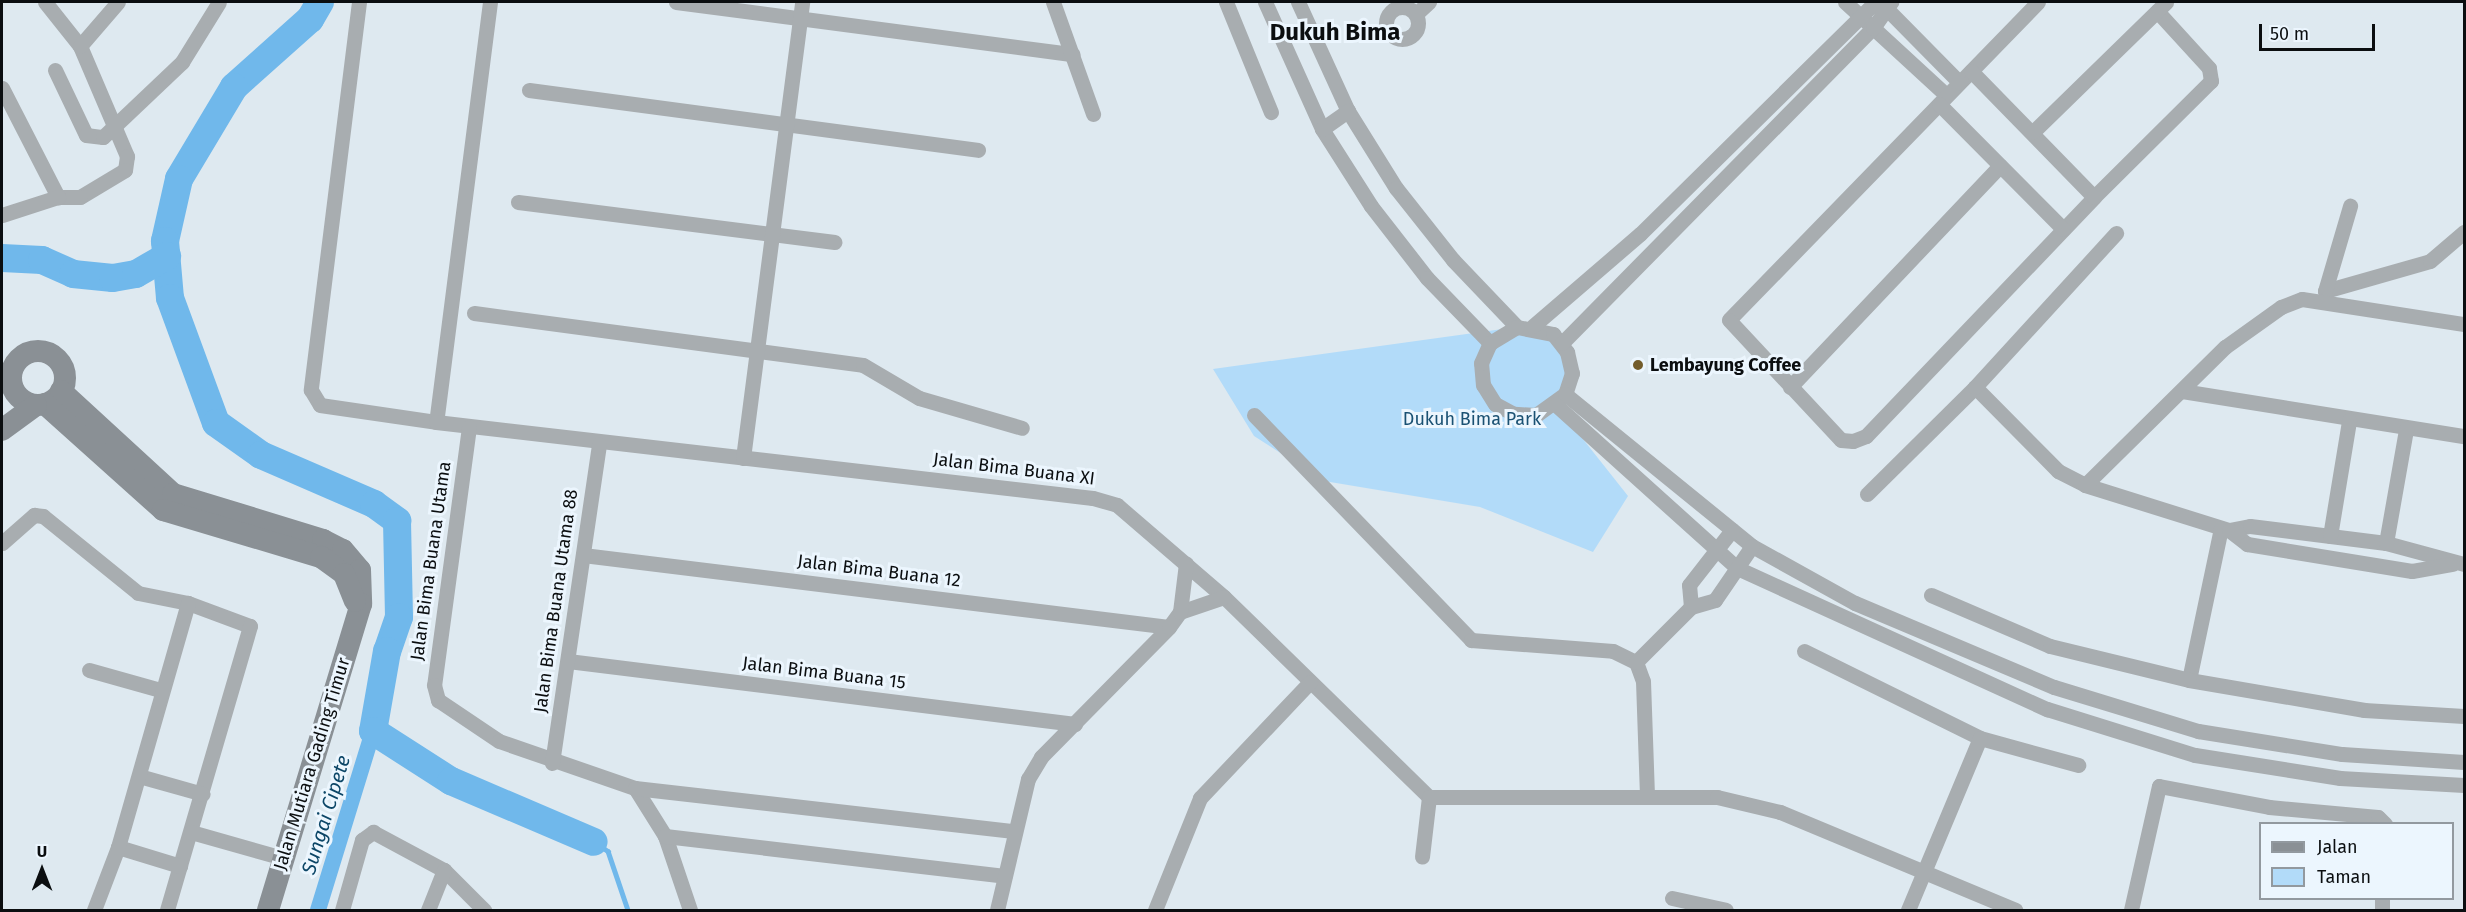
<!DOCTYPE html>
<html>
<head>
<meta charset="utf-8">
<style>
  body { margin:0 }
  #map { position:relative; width:2466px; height:912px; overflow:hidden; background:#dee9f0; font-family:"Fira Sans",sans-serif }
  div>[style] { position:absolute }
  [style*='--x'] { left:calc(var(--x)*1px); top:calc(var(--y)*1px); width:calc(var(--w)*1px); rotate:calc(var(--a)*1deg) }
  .green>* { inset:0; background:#b2dbf9 }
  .stream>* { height:4.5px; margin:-2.25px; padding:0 2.25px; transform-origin:2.25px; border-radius:2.25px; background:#70b8eb }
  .canal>* { height:16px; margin:-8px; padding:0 8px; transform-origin:8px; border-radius:8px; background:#70b8eb }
  .river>* { height:28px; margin:-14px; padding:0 14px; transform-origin:14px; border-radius:14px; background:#70b8eb }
  .street>* { height:15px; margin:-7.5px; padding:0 7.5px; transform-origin:7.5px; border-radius:7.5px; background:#a8adb0 }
  .street>.ring { margin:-7.5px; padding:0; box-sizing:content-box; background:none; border:15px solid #a8adb0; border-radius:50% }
  .secondary>* { height:22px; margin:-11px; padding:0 11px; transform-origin:11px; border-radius:11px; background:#8a9095 }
  .secondary>.ring { margin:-11px; padding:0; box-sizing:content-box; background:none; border:22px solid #8a9095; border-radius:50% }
  .dots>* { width:16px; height:16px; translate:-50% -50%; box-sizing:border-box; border:3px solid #ecf6fe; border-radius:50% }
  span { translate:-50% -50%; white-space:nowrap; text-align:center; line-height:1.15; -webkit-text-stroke:6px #ecf6fe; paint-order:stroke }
  .poi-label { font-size:18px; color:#0b0e10; font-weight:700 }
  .left { translate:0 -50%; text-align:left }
  .park-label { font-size:18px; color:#1a5173 }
  .street-label { font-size:18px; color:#0b0e10 }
  .water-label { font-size:20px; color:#0c4667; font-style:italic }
  .district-label { font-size:24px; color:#0b0e10; font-weight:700 }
  .frame { position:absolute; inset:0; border:3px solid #0b0e10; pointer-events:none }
  .legend { position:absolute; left:2259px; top:822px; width:195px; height:78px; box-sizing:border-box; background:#ecf6fe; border:2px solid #92999f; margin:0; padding:8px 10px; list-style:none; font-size:18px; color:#0b0e10 }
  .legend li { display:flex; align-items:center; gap:12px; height:30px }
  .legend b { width:30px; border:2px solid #92999f }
  .north { position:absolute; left:12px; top:840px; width:60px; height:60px; -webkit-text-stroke:4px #ecf6fe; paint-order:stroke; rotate:0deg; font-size:16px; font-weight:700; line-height:24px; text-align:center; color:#0b0e10 }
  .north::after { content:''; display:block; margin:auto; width:21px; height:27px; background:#0b0e10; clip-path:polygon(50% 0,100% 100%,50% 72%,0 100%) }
  .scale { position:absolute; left:2259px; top:24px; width:116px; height:27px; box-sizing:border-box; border:3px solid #0b0e10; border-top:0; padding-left:8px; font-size:18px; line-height:21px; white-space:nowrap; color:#0b0e10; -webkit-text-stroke:4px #ecf6fe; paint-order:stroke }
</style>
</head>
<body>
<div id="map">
  <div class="green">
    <i style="clip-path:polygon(1517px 327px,1553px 334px,1572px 373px,1556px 405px,1628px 496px,1593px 552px,1480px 507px,1324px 481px,1254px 436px,1213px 369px)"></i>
  </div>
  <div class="stream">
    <i style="--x:594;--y:842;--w:17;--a:33"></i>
    <i style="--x:608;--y:851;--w:62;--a:71.3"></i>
  </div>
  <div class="canal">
    <i style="--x:318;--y:910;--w:187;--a:-72.9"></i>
  </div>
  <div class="river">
    <i style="--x:320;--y:2;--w:20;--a:120"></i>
    <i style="--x:310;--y:19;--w:102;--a:138.2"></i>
    <i style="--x:234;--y:87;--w:107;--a:120.9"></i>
    <i style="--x:179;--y:179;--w:64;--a:102.7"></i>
    <i style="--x:165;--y:241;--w:57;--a:85"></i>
    <i style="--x:170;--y:298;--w:133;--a:69.8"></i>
    <i style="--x:216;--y:423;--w:55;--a:35.4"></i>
    <i style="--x:261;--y:455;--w:123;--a:23.4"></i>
    <i style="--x:374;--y:504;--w:29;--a:36"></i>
    <i style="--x:397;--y:521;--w:96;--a:88.8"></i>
    <i style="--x:399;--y:617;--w:36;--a:109"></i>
    <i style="--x:387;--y:651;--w:81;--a:99.9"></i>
    <i style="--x:373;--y:731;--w:93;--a:32.7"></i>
    <i style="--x:451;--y:781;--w:155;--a:23.1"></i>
    <i style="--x:2;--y:258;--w:40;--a:2.9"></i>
    <i style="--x:42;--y:260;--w:34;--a:24"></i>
    <i style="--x:73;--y:274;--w:40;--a:5.7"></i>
    <i style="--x:113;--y:278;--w:23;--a:-10"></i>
    <i style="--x:136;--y:274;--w:36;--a:-30"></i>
  </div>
  <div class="street">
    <i style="--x:45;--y:2;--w:56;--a:51.5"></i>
    <i style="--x:80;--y:46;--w:120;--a:66.9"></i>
    <i style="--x:127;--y:156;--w:14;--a:98"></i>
    <i style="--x:125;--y:170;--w:52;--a:149"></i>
    <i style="--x:80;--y:197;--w:22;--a:180"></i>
    <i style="--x:359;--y:2;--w:391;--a:97.1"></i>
    <i style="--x:311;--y:390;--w:17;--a:59"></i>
    <i style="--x:320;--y:405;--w:117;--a:8.3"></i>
    <i style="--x:490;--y:2;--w:423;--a:97.3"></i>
    <i style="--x:436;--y:422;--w:661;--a:6.6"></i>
    <i style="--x:1093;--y:498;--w:25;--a:16"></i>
    <i style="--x:1117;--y:505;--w:141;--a:40.7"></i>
    <i style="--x:1224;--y:597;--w:286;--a:44.3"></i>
    <i style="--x:1429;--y:797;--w:60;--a:96.7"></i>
    <i style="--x:676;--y:2;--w:400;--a:7.5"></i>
    <i style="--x:1053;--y:2;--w:119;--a:70.3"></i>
    <i style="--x:1226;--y:2;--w:119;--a:67.8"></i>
    <i style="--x:1265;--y:2;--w:139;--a:65.8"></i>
    <i style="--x:1322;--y:129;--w:91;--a:57.5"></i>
    <i style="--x:1371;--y:206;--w:91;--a:52.1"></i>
    <i style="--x:1427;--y:278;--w:91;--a:45.9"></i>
    <i style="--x:1298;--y:2;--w:120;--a:65.4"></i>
    <i style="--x:1348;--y:111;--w:91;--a:58.1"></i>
    <i style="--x:1396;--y:188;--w:92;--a:51.6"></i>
    <i style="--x:1453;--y:260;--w:93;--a:46.3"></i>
    <i style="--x:1517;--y:327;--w:37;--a:11"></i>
    <i style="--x:1553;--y:334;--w:23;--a:52"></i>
    <i style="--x:1567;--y:352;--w:22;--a:77"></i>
    <i style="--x:1572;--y:373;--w:22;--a:108"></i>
    <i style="--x:1565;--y:394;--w:36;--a:144"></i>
    <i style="--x:1536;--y:415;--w:22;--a:-177"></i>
    <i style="--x:1514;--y:414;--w:21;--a:-152"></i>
    <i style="--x:1495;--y:404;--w:22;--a:-122"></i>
    <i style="--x:1483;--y:385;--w:22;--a:-95"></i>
    <i style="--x:1481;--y:363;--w:22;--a:-66"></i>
    <i style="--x:1490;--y:343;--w:31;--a:-31"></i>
    <i style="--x:1845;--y:2;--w:137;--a:42.6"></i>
    <i style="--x:2038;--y:2;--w:443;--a:134.2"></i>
    <i style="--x:1729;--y:320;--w:164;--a:47"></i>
    <i style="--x:1841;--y:440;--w:12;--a:5"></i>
    <i style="--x:1853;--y:441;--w:14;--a:-21"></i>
    <i style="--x:1866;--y:436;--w:330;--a:-46.3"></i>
    <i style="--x:1882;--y:4;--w:110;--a:45.4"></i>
    <i class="ring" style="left:1386px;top:7px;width:17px;height:17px"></i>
    <i style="--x:1416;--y:14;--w:18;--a:-43"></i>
    <i style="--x:80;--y:46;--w:58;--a:-49.2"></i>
    <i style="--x:55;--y:70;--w:72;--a:64.5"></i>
    <i style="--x:86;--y:135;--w:17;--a:7"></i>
    <i style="--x:103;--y:137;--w:109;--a:-43.5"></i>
    <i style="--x:182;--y:62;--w:70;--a:-58.3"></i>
    <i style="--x:1971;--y:71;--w:176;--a:45.7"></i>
    <i style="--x:2094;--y:197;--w:165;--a:-44.8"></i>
    <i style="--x:2211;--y:81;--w:13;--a:-99"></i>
    <i style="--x:2209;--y:68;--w:77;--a:-132.4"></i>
    <i style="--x:2;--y:88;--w:123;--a:62.8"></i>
    <i style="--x:529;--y:90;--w:453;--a:7.6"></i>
    <i style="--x:1939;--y:104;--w:176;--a:45.2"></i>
    <i style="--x:1322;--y:129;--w:32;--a:-35"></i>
    <i style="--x:2033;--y:132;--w:186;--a:-44.3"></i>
    <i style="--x:518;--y:202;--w:319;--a:7.2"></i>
    <i style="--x:2;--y:215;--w:59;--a:-17.8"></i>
    <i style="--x:2325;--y:291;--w:109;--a:-15.9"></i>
    <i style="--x:2430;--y:261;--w:45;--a:-40.5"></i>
    <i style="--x:2325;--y:291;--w:89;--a:-73.6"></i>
    <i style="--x:474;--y:313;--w:392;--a:7.6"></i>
    <i style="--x:863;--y:365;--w:65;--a:30.5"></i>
    <i style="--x:919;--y:398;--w:107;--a:16.2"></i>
    <i style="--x:1533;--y:326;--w:141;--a:-40.7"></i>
    <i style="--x:1640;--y:234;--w:330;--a:-44.6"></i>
    <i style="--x:1562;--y:343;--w:443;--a:-45.4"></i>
    <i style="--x:1873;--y:28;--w:32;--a:-55"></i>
    <i style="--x:1790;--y:387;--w:305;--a:-46.5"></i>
    <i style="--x:1975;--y:387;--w:118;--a:45.3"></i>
    <i style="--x:2058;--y:471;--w:30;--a:27"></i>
    <i style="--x:2085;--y:485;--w:151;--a:17.4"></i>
    <i style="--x:2229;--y:530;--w:21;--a:-11"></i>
    <i style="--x:2250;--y:526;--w:137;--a:7.1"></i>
    <i style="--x:2386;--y:543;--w:81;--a:15.1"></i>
    <i style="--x:2182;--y:391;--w:286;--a:9.1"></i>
    <i style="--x:1565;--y:394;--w:241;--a:39.1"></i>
    <i style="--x:1752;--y:546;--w:118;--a:29"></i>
    <i style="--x:1855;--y:603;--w:216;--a:22.9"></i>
    <i style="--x:2054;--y:687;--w:151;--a:17"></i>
    <i style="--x:2198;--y:731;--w:146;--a:9.1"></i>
    <i style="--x:2342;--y:754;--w:122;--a:3.8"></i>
    <i style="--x:1556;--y:405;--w:244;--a:42"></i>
    <i style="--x:1737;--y:568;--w:341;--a:24.5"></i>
    <i style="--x:2047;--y:709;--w:155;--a:17.3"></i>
    <i style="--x:2195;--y:755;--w:147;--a:9"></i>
    <i style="--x:2340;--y:778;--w:124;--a:3.2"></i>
    <i style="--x:1254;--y:415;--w:313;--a:46"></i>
    <i style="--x:1471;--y:640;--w:142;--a:4.4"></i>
    <i style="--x:1613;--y:651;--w:25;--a:26"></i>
    <i style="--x:1636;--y:662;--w:20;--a:70"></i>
    <i style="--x:1643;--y:681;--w:113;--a:88"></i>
    <i style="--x:469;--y:427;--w:260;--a:97.7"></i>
    <i style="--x:434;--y:685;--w:16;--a:75"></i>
    <i style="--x:438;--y:700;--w:73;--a:33.9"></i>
    <i style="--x:499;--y:741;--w:144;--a:19.1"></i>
    <i style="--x:635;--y:788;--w:57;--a:58"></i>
    <i style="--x:665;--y:836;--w:78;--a:71.3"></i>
    <i style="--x:743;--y:458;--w:460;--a:-82.6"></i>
    <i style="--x:2085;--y:485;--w:197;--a:-44.6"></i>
    <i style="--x:2225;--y:347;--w:69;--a:-35.5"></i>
    <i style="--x:2281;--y:307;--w:22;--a:-21"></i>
    <i style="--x:2302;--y:299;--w:164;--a:8.8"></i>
    <i style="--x:1867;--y:494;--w:152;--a:-44.7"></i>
    <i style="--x:1975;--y:387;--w:209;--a:-47.5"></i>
    <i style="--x:2221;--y:528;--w:155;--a:101.9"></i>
    <i style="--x:2189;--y:680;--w:178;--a:9.7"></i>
    <i style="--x:2364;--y:710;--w:100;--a:3.4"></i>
    <i style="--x:2229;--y:530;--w:23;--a:38"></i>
    <i style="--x:2247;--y:544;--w:167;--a:9.3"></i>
    <i style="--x:2412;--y:571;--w:41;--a:-9.9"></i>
    <i style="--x:2330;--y:536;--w:117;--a:-80.6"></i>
    <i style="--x:2;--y:543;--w:43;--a:-41.2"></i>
    <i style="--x:34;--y:515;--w:9;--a:6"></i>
    <i style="--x:43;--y:516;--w:122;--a:39"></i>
    <i style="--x:138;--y:593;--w:51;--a:11.3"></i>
    <i style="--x:188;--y:603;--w:66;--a:20.4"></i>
    <i style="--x:250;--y:626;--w:296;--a:106.3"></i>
    <i style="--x:2386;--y:543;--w:116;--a:-80"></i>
    <i style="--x:583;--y:555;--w:590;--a:7"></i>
    <i style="--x:1931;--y:595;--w:129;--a:23.2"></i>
    <i style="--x:2050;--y:646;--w:143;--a:13.7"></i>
    <i style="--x:1691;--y:607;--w:22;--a:-95"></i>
    <i style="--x:1689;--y:585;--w:70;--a:-52"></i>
    <i style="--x:1180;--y:612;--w:46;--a:-18.8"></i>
    <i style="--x:1804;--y:651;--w:196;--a:26.3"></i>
    <i style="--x:1980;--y:738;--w:102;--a:15.4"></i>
    <i style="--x:568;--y:661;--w:511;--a:7.08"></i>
    <i style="--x:1636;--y:662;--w:78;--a:-45"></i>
    <i style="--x:1691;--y:607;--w:25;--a:-16"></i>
    <i style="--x:1715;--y:600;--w:65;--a:-55.6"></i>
    <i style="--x:89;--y:670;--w:74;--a:15.7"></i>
    <i style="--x:552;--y:763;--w:322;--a:-81.6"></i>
    <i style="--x:139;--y:776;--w:66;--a:15.7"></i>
    <i style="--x:635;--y:788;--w:381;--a:6.5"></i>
    <i style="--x:1429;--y:797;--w:288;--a:0"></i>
    <i style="--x:1717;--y:797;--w:65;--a:13.4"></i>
    <i style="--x:1780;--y:812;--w:255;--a:22.6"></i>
    <i style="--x:191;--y:832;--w:96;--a:15.8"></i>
    <i style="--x:665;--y:836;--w:342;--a:6.7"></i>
    <i style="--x:118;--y:847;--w:65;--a:17"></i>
    <i style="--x:1672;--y:898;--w:55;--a:12.5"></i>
    <i style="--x:94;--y:910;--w:67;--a:-69.1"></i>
    <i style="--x:118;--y:847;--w:254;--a:-74"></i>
    <i style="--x:342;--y:910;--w:73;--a:-74.1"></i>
    <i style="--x:362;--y:840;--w:14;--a:-36"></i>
    <i style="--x:373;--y:832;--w:81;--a:28.2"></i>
    <i style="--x:444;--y:870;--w:57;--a:45"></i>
    <i style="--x:428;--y:910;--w:43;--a:-68.2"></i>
    <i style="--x:997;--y:910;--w:135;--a:-76.7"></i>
    <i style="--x:1028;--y:779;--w:26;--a:-59"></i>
    <i style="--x:1041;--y:757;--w:182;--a:-45.4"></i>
    <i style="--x:1169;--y:627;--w:19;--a:-54"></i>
    <i style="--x:1180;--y:612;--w:49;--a:-83"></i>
    <i style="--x:1155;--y:910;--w:121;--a:-68.1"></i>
    <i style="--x:1200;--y:798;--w:160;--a:-46.5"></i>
    <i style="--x:1908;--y:910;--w:186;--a:-67.3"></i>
    <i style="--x:2131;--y:910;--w:127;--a:-77.3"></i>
    <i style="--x:2159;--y:786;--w:112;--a:10.8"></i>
    <i style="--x:2269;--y:807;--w:109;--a:5.2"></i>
    <i style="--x:2378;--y:817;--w:10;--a:45"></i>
    <i style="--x:2382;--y:910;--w:12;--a:-90"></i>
  </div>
  <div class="secondary">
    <i class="ring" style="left:11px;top:351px;width:32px;height:32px"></i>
    <i style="--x:61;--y:391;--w:152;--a:42.6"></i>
    <i style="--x:173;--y:494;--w:157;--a:17"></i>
    <i style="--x:323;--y:540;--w:22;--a:27"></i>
    <i style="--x:343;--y:550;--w:26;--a:50"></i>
    <i style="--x:360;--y:570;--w:34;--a:88"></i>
    <i style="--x:361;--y:604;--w:320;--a:106.9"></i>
    <i style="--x:45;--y:404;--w:159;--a:41.9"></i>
    <i style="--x:163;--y:510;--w:165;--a:16.6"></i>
    <i style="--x:321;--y:557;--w:29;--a:36"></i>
    <i style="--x:344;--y:574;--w:29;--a:68"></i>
    <i style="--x:2;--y:430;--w:42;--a:-36.3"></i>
  </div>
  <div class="dots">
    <i style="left:1638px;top:365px;background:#735d2c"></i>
  </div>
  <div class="poi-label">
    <span class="left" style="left:1650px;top:365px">Lembayung Coffee</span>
  </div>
  <div class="park-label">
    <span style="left:1472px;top:419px">Dukuh Bima Park</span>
  </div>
  <div class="street-label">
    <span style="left:1014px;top:469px;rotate:7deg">Jalan Bima Buana XI</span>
    <span style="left:431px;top:561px;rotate:-82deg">Jalan Bima Buana Utama</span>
    <span style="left:879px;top:571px;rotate:7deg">Jalan Bima Buana 12</span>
    <span style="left:556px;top:601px;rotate:-82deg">Jalan Bima Buana Utama 88</span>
    <span style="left:824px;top:673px;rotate:7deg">Jalan Bima Buana 15</span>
    <span style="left:312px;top:764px;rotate:-73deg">Jalan Mutiara Gading Timur</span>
  </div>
  <div class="water-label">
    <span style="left:326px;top:815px;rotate:-73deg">Sungai Cipete</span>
  </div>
  <div class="district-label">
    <span style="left:1335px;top:33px">Dukuh Bima</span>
  </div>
  <div class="frame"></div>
  <ul class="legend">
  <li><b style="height:8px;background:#8a9095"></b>Jalan</li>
  <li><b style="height:16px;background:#b2dbf9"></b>Taman</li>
  </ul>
  <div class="north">U</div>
  <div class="scale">50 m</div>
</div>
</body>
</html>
